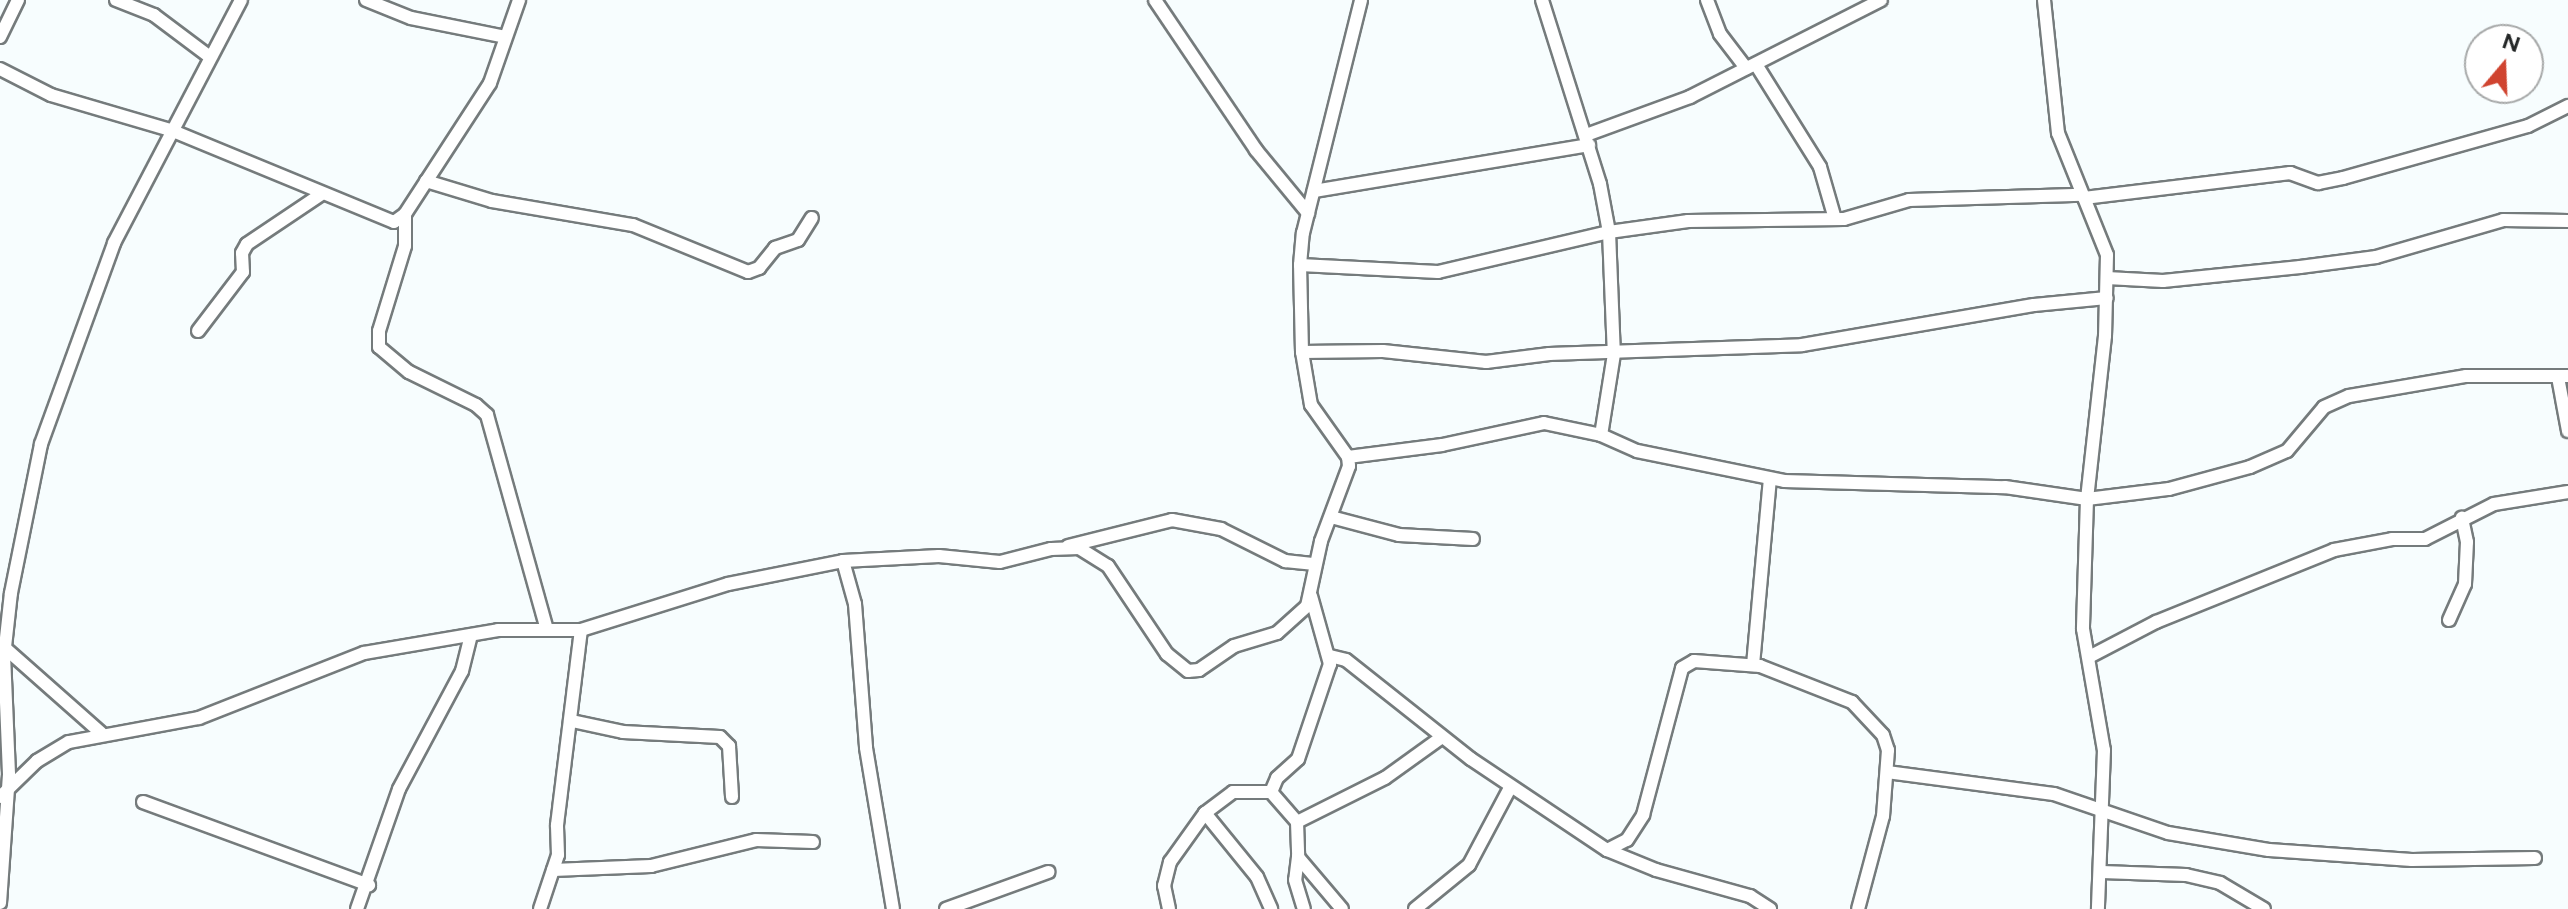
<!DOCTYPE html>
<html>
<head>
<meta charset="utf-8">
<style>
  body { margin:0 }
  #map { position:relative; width:2568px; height:909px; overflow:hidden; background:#f7fdfe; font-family:Figtree,sans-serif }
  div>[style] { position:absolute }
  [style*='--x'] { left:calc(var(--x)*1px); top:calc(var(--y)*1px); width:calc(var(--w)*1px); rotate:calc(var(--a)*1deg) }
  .roads { filter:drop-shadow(2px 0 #757b7c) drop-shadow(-2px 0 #757b7c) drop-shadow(0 2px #757b7c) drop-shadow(0 -2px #757b7c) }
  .street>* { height:12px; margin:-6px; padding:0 6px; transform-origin:6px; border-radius:6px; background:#fff }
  span { translate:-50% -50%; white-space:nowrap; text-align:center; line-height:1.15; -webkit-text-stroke:8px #fff; paint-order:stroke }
  .north { position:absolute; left:2464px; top:24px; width:80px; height:80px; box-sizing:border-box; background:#fff; border:2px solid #a7a9a9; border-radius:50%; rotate:19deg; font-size:22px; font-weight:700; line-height:32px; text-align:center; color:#242727 }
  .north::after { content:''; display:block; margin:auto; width:28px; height:36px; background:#d04430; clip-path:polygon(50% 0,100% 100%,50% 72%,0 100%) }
</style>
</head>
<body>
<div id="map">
  <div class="roads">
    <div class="street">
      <i style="--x:116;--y:0;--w:41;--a:21.5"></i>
      <i style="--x:154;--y:15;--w:70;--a:36.9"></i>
      <i style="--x:366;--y:0;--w:48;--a:21.8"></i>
      <i style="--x:411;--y:18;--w:96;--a:11.4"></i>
      <i style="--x:1155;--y:0;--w:181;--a:56"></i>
      <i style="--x:1256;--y:150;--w:82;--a:50.5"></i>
      <i style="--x:1542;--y:0;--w:193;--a:72.5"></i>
      <i style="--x:1600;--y:184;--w:49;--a:79.4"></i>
      <i style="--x:1609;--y:232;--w:122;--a:87.7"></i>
      <i style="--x:1614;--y:354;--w:82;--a:99.1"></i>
      <i style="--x:1707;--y:0;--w:36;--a:69"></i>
      <i style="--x:1720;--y:34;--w:43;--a:52.6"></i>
      <i style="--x:2044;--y:0;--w:134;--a:84"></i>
      <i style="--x:2058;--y:133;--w:131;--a:68.1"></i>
      <i style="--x:2107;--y:255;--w:81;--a:91.4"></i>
      <i style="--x:2105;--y:336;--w:164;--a:96.3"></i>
      <i style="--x:2087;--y:499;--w:130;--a:91.8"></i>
      <i style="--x:2083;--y:629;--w:123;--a:80.2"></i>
      <i style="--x:2104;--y:750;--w:159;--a:92.2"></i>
      <i style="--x:0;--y:37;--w:41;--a:-64.1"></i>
      <i style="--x:1757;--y:66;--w:119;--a:58"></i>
      <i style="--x:1820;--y:167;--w:54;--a:73.9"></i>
      <i style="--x:0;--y:69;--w:57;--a:27"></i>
      <i style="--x:51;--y:95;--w:127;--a:16.4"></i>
      <i style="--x:173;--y:131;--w:239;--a:22.4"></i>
      <i style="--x:394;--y:222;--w:14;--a:-36"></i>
      <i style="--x:405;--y:214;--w:156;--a:-57"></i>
      <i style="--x:490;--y:83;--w:88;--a:-70.7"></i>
      <i style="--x:1586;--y:135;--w:111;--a:-20.1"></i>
      <i style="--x:1690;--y:97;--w:214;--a:-26.9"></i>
      <i style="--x:426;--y:181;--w:69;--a:16.9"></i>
      <i style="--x:492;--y:201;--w:143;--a:9.7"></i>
      <i style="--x:633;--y:225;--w:124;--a:22.2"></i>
      <i style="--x:748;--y:272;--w:12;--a:-20"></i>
      <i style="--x:759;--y:268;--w:26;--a:-51"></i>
      <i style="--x:775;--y:248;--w:24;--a:-19"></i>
      <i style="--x:798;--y:240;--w:26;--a:-58"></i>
      <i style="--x:1314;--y:191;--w:279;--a:-9.5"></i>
      <i style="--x:2084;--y:198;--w:208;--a:-6.9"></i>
      <i style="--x:2290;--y:173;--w:30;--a:20"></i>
      <i style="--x:2318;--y:183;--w:25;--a:-11"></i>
      <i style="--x:2343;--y:178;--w:192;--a:-15.7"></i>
      <i style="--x:2528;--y:126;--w:45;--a:-26.6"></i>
      <i style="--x:405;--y:214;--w:32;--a:90"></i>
      <i style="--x:405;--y:246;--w:89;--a:107"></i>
      <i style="--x:379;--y:331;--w:16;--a:90"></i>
      <i style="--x:379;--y:347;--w:39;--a:40"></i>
      <i style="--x:409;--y:372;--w:75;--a:26.2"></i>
      <i style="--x:476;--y:405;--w:15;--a:42"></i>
      <i style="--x:487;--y:415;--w:220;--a:74.4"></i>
      <i style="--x:1300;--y:265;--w:138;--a:2.9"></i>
      <i style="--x:1438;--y:272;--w:176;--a:-13.2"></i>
      <i style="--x:1609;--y:232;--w:80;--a:-7.9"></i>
      <i style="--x:1688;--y:221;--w:156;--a:-0.7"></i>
      <i style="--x:1844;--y:219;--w:68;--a:-16.3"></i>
      <i style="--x:1909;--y:200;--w:173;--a:-1.7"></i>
      <i style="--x:2107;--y:278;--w:56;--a:3.1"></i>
      <i style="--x:2163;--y:281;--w:138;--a:-5.8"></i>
      <i style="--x:2300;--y:267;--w:77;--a:-7.5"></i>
      <i style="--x:2376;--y:257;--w:132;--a:-16.2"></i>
      <i style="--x:2503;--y:220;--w:65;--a:0.9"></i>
      <i style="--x:198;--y:331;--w:74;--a:-52.7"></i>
      <i style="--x:243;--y:272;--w:19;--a:-93"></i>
      <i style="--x:242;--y:253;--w:10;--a:-61"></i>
      <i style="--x:247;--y:244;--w:88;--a:-33.9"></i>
      <i style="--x:1302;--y:352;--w:81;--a:-0.7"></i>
      <i style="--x:1383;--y:351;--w:104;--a:6.1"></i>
      <i style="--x:1486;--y:362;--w:64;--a:-7.2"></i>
      <i style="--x:1549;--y:354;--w:253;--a:-2"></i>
      <i style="--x:1802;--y:345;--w:235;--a:-9.8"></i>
      <i style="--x:2034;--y:305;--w:73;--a:-5.5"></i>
      <i style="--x:2558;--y:377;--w:55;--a:79.5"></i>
      <i style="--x:1348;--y:457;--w:95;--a:-7.3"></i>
      <i style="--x:1442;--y:445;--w:104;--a:-12.2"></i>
      <i style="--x:1544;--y:423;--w:58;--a:11.9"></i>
      <i style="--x:1601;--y:435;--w:39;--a:24"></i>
      <i style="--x:1637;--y:451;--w:150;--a:11.5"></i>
      <i style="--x:1784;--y:481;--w:221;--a:1.6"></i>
      <i style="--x:2005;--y:487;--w:83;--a:8.3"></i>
      <i style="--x:2087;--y:499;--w:83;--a:-7"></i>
      <i style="--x:2169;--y:489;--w:84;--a:-15.2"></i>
      <i style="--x:2250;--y:467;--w:40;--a:-23.4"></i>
      <i style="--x:2287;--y:451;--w:57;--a:-49.9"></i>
      <i style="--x:2324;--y:407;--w:27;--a:-24"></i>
      <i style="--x:2349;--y:396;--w:119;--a:-9.7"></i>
      <i style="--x:2466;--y:376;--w:102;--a:0"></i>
      <i style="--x:1331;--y:517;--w:70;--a:14.8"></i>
      <i style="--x:1399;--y:535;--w:74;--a:3.1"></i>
      <i style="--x:1068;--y:546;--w:107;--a:-14"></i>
      <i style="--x:1172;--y:520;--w:50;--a:10.4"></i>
      <i style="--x:1221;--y:529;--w:72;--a:26.6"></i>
      <i style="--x:1285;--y:561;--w:30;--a:6"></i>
      <i style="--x:843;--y:561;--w:45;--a:74.4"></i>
      <i style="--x:855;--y:604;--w:144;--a:85.6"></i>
      <i style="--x:866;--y:748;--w:163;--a:80.5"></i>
      <i style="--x:1311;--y:596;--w:71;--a:74.4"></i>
      <i style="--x:1330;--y:664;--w:100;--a:108.6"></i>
      <i style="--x:1298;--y:759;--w:28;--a:138"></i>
      <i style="--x:1277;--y:778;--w:15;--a:113"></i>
      <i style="--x:1271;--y:792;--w:40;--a:49"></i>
      <i style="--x:1297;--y:822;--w:35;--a:88"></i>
      <i style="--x:1298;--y:857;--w:68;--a:49.8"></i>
      <i style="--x:2449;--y:620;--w:39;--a:-66"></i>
      <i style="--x:2465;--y:584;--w:42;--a:-87.3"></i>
      <i style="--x:2467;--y:542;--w:25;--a:-102"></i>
      <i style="--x:5;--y:648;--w:128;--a:41.5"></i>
      <i style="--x:1330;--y:656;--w:16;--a:14"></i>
      <i style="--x:1346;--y:660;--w:159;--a:38.4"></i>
      <i style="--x:1471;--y:759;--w:164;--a:33.8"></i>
      <i style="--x:1607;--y:850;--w:53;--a:22.2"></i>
      <i style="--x:1656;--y:870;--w:98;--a:15.5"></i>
      <i style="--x:1750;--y:896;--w:24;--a:33"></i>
      <i style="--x:2089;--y:657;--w:76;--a:-27.6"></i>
      <i style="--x:2156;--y:622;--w:192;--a:-22"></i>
      <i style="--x:2334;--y:550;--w:59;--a:-10.7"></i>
      <i style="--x:2392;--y:539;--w:33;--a:0"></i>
      <i style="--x:2425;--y:539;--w:77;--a:-26.9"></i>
      <i style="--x:2494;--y:504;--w:75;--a:-9.2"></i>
      <i style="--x:1753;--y:665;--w:187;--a:-84.8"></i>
      <i style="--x:572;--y:721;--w:52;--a:12.2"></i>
      <i style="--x:623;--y:732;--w:97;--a:3"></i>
      <i style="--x:720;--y:737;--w:13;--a:45"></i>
      <i style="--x:729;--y:746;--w:51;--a:86.6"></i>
      <i style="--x:1887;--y:772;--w:168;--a:7.5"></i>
      <i style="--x:2054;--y:794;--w:120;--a:18.9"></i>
      <i style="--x:2168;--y:833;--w:102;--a:9.6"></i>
      <i style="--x:2269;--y:850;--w:143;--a:4"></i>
      <i style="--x:2412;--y:860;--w:123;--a:-0.9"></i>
      <i style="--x:0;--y:797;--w:52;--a:-44.2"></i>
      <i style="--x:37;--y:761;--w:37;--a:-31"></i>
      <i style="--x:69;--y:742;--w:132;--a:-10.5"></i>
      <i style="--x:199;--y:718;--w:177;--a:-21.5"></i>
      <i style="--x:364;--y:653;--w:136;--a:-9.7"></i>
      <i style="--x:498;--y:630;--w:83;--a:0"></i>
      <i style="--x:581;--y:630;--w:154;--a:-17.4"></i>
      <i style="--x:728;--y:584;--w:117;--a:-11.3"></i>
      <i style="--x:843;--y:561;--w:96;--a:-3"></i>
      <i style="--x:939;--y:556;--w:61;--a:5.6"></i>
      <i style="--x:1000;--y:562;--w:53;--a:-14.3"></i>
      <i style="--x:1051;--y:549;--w:28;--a:-2"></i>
      <i style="--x:1079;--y:548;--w:34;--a:32"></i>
      <i style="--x:1108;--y:566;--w:106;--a:56.2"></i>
      <i style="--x:1167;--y:654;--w:27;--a:39"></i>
      <i style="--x:1188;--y:671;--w:11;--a:-5"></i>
      <i style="--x:1199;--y:670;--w:42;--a:-34.4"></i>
      <i style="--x:1234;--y:646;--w:45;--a:-16.8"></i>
      <i style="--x:1277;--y:633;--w:40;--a:-42"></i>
      <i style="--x:1307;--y:606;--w:66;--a:-77.8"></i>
      <i style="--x:1321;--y:541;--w:80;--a:-69.5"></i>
      <i style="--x:1349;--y:466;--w:9;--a:-96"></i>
      <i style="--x:1348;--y:457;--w:64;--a:-125.4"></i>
      <i style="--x:1311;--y:405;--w:54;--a:-99.6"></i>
      <i style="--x:1302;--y:352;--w:87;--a:-91.3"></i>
      <i style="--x:1300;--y:265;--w:32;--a:-85"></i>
      <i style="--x:1303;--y:233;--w:240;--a:-76"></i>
      <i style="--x:143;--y:802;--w:241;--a:20.2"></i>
      <i style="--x:1205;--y:813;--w:82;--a:50.9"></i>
      <i style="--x:1257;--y:877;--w:35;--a:66"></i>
      <i style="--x:1297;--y:822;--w:98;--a:-26.6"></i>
      <i style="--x:1385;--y:778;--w:70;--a:-35.7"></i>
      <i style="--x:1607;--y:850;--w:22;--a:-27"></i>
      <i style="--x:1627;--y:840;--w:30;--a:-57"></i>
      <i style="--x:1643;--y:815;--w:152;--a:-75.1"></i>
      <i style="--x:1682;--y:668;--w:14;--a:-30"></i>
      <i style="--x:1694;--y:661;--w:66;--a:4.3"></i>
      <i style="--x:1760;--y:666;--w:99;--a:21.4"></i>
      <i style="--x:1852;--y:702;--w:45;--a:46.8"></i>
      <i style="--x:1883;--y:735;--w:16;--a:72"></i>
      <i style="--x:1888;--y:750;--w:66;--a:94.3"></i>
      <i style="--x:1883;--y:816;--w:96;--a:105"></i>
      <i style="--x:1298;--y:857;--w:23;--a:97"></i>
      <i style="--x:1295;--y:880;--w:30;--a:73"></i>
      <i style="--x:553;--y:870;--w:98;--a:-2.3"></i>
      <i style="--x:651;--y:866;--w:108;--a:-13.9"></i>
      <i style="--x:756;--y:840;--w:57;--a:2"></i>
      <i style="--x:2102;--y:872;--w:84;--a:2"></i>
      <i style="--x:2186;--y:875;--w:35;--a:13"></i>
      <i style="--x:2220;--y:883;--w:51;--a:30.6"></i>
      <i style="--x:0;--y:903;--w:129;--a:-86"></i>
      <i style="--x:9;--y:774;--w:118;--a:-92.4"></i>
      <i style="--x:4;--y:656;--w:63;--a:-83.7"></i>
      <i style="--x:11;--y:593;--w:152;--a:-78.6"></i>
      <i style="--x:41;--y:444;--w:214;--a:-70"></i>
      <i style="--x:114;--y:243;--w:274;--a:-62.4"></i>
      <i style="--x:357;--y:909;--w:127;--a:-70.7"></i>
      <i style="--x:399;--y:789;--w:134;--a:-61.9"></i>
      <i style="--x:462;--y:671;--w:37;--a:-76"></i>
      <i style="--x:540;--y:909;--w:57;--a:-71.6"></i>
      <i style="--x:558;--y:855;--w:30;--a:-92"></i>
      <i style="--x:557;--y:825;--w:196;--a:-83"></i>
      <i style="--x:946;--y:909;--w:109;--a:-19.9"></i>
      <i style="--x:1169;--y:909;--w:24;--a:-102"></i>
      <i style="--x:1164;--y:886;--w:25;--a:-76"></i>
      <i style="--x:1170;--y:862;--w:60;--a:-54.5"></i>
      <i style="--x:1205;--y:813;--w:35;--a:-37"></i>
      <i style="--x:1233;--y:792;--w:38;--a:0"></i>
      <i style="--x:1415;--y:909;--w:70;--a:-39.2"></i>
      <i style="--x:1469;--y:865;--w:89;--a:-62"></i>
    </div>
  </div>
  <div class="north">N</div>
</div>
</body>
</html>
